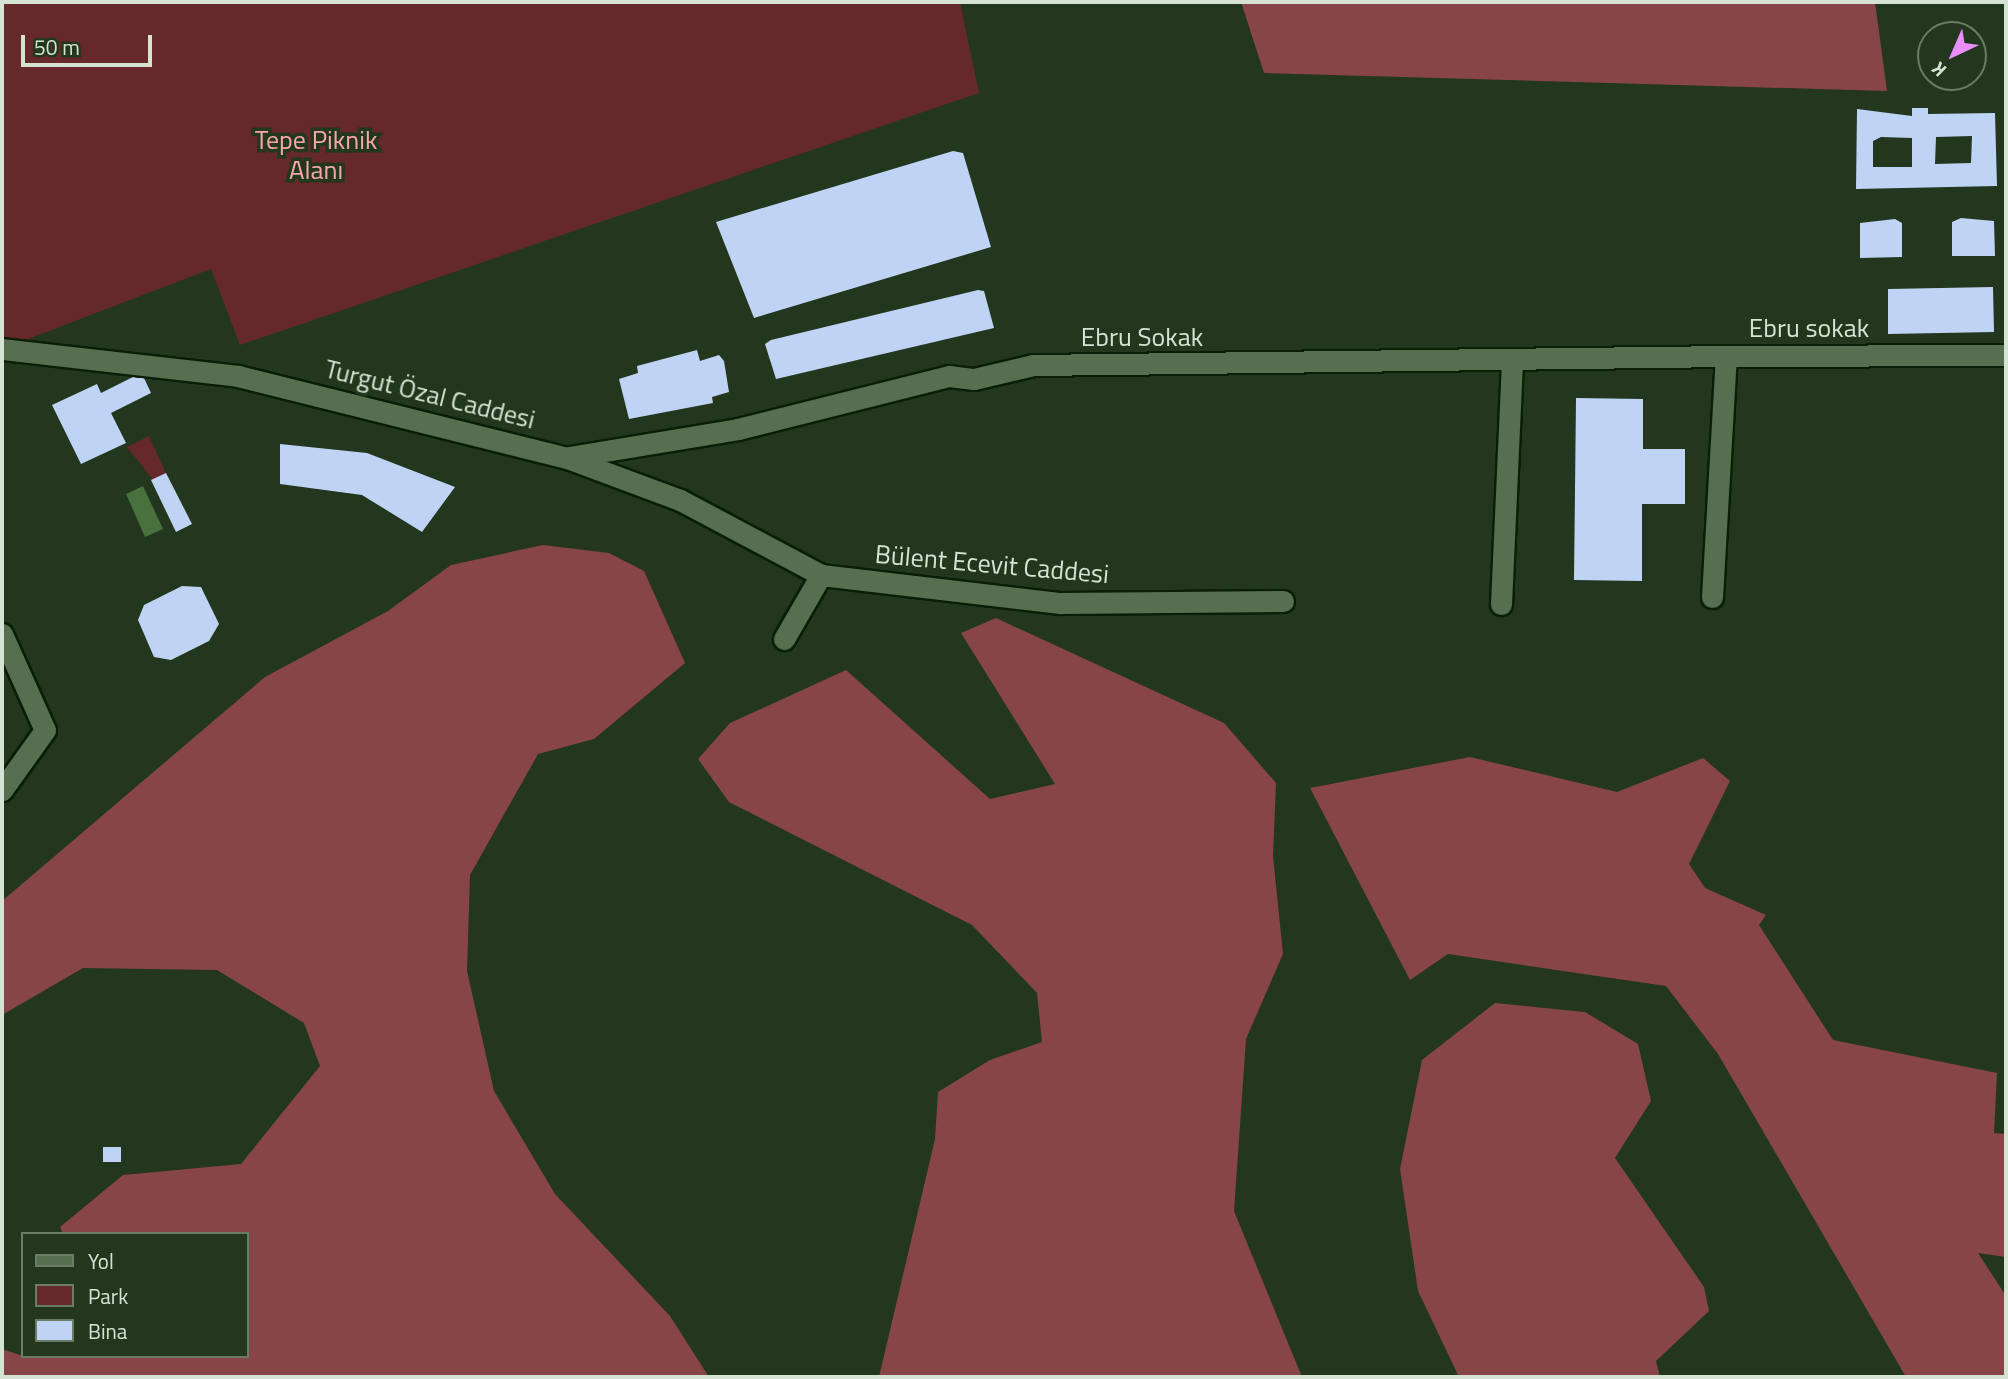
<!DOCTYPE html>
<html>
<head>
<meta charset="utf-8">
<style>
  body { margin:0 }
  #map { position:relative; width:2008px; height:1379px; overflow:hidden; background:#22371d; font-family:"Titillium Web",sans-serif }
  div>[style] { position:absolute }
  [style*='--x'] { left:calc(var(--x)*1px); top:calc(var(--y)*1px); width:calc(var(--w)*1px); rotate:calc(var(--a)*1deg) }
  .green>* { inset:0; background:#65282b }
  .forest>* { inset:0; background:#884547 }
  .water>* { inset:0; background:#48713e }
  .building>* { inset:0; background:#bfd4f5 }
  .roads { filter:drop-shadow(2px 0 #0a1e06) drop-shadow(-2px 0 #0a1e06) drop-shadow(0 2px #0a1e06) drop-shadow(0 -2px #0a1e06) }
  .minor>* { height:21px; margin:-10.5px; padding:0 10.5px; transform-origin:10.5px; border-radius:10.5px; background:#576e51 }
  span { translate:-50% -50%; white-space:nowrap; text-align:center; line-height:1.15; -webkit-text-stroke:7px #22371d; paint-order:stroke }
  .park-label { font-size:26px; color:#f8a7a7 }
  .street-label { font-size:26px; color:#d6e3d3 }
  .frame { position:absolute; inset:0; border:4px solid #d6e3d3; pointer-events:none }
  .legend { position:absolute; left:21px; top:1232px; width:228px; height:126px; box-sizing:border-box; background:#22371d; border:2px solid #6a7c66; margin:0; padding:9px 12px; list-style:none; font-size:21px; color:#d6e3d3 }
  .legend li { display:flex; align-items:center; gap:14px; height:35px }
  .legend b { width:35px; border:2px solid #6a7c66 }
  .north { position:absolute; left:1917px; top:21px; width:70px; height:70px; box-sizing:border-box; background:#22371d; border:2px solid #6a7c66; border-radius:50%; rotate:224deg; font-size:19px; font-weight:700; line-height:28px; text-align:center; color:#d6e3d3 }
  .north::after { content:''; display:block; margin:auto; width:24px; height:32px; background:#e98efe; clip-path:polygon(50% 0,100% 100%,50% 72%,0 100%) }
  .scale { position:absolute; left:21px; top:35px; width:131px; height:32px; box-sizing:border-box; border:4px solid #d6e3d3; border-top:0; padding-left:9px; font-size:21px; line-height:24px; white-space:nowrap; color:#d6e3d3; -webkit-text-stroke:5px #22371d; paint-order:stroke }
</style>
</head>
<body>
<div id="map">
  <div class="green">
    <i style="clip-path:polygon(2px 2px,960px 2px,979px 93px,240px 345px,211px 269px,2px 349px)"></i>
    <i style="clip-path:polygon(149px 436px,166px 473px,153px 480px,127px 447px)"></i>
  </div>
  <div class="forest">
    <i style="clip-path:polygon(1241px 2px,1875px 2px,1887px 91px,1264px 73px)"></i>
    <i style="clip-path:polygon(543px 545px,609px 553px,644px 571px,685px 663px,594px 739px,538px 754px,470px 875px,467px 971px,494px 1091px,555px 1194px,670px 1316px,709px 1377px,2px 1377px,2px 1349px,23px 1356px,247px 1356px,247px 1234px,63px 1234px,60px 1227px,123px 1175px,241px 1164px,320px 1066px,304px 1023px,217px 970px,83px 968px,2px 1015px,2px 901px,265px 677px,388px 611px,451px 565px)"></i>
    <i style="clip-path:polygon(996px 618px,1224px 723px,1276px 783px,1273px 856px,1283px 954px,1246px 1039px,1234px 1211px,1302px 1377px,879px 1377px,935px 1139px,938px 1092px,990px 1060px,1042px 1042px,1037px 993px,972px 925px,729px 802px,698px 759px,730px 723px,846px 670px,990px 799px,1055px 784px,961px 633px)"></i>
    <i style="clip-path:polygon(1470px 757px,1617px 792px,1703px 758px,1730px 781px,1689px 864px,1705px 888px,1766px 915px,1759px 925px,1833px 1040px,1997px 1073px,1994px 1133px,2006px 1134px,2006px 1257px,1978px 1253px,2006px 1296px,2006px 1377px,1906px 1377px,1718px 1054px,1666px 986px,1448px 954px,1410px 980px,1310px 788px)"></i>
    <i style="clip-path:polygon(1495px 1003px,1585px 1012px,1638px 1044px,1651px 1101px,1615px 1158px,1704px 1287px,1709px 1311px,1656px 1361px,1660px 1377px,1459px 1377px,1418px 1291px,1400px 1169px,1422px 1060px)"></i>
  </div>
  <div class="water">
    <i style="clip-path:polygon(143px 486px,163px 529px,145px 537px,126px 494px)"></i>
  </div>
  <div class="building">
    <i style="clip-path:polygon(evenodd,1912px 108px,1928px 108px,1928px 114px,1995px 113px,1997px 186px,1856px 189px,1857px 109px,1912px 116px,1912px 108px,1972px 136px,1971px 163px,1935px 164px,1936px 137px,1972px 136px,1912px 108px,1881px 137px,1912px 138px,1912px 167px,1873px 167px,1873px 141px,1881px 137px)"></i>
    <i style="clip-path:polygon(953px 151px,963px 153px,991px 247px,754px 318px,716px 222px)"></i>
    <i style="clip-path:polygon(1961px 218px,1994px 221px,1995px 256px,1952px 256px,1952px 222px)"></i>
    <i style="clip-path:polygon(1895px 219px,1902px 223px,1902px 257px,1860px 258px,1860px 223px)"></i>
    <i style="clip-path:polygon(1993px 287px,1994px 332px,1888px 334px,1888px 289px)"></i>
    <i style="clip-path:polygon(978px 290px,984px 291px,994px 328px,776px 379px,765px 344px,771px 340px)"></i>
    <i style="clip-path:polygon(697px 350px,700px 361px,719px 355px,724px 361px,729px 392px,712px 397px,713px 403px,629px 419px,619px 379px,638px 373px,637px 366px)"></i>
    <i style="clip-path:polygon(133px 377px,144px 378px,151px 393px,111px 413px,126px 443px,81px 464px,52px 405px,97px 384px,101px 393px)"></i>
    <i style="clip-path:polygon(1576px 398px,1643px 399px,1643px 449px,1685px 449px,1685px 504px,1642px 504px,1642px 581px,1574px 580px)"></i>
    <i style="clip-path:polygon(280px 444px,367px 453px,455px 487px,422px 532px,362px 495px,280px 484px)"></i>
    <i style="clip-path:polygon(166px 473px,192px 524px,176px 532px,151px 480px)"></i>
    <i style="clip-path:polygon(182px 586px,201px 587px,219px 624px,209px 641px,171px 660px,154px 657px,138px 620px,144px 605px)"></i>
    <i style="clip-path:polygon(103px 1147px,121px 1147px,121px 1162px,103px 1162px)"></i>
  </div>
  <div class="roads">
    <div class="minor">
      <i style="--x:2;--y:349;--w:238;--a:6.5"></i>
      <i style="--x:238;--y:376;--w:339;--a:14"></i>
      <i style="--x:567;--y:458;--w:121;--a:20.4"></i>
      <i style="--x:680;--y:500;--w:160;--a:28"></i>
      <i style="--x:821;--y:575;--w:241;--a:6.7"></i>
      <i style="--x:1060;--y:603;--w:223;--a:-0.5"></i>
      <i style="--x:569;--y:457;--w:171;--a:-9.4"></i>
      <i style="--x:738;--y:429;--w:218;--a:-14.1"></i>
      <i style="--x:949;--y:376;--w:25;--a:7"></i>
      <i style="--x:974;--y:379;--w:61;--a:-13.3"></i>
      <i style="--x:1033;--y:365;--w:693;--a:-0.74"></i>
      <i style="--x:1712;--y:597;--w:241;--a:-86.7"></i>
      <i style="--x:1726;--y:356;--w:280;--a:-0.2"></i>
      <i style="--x:1501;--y:604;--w:244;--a:-87.4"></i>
      <i style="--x:2;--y:634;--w:105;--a:65.9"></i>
      <i style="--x:45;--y:730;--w:74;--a:125.6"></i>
      <i style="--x:784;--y:639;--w:74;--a:-60"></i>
    </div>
  </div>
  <div class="park-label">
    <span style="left:316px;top:155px">Tepe Piknik<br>Alanı</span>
  </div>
  <div class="street-label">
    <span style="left:1809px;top:328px">Ebru sokak</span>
    <span style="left:1142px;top:337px">Ebru Sokak</span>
    <span style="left:430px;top:394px;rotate:14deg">Turgut Özal Caddesi</span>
    <span style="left:992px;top:564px;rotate:5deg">Bülent Ecevit Caddesi</span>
  </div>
  <div class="frame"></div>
  <ul class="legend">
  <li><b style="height:9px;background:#576e51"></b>Yol</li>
  <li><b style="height:19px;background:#65282b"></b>Park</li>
  <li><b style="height:19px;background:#bfd4f5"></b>Bina</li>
  </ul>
  <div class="north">K</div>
  <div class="scale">50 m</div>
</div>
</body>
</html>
